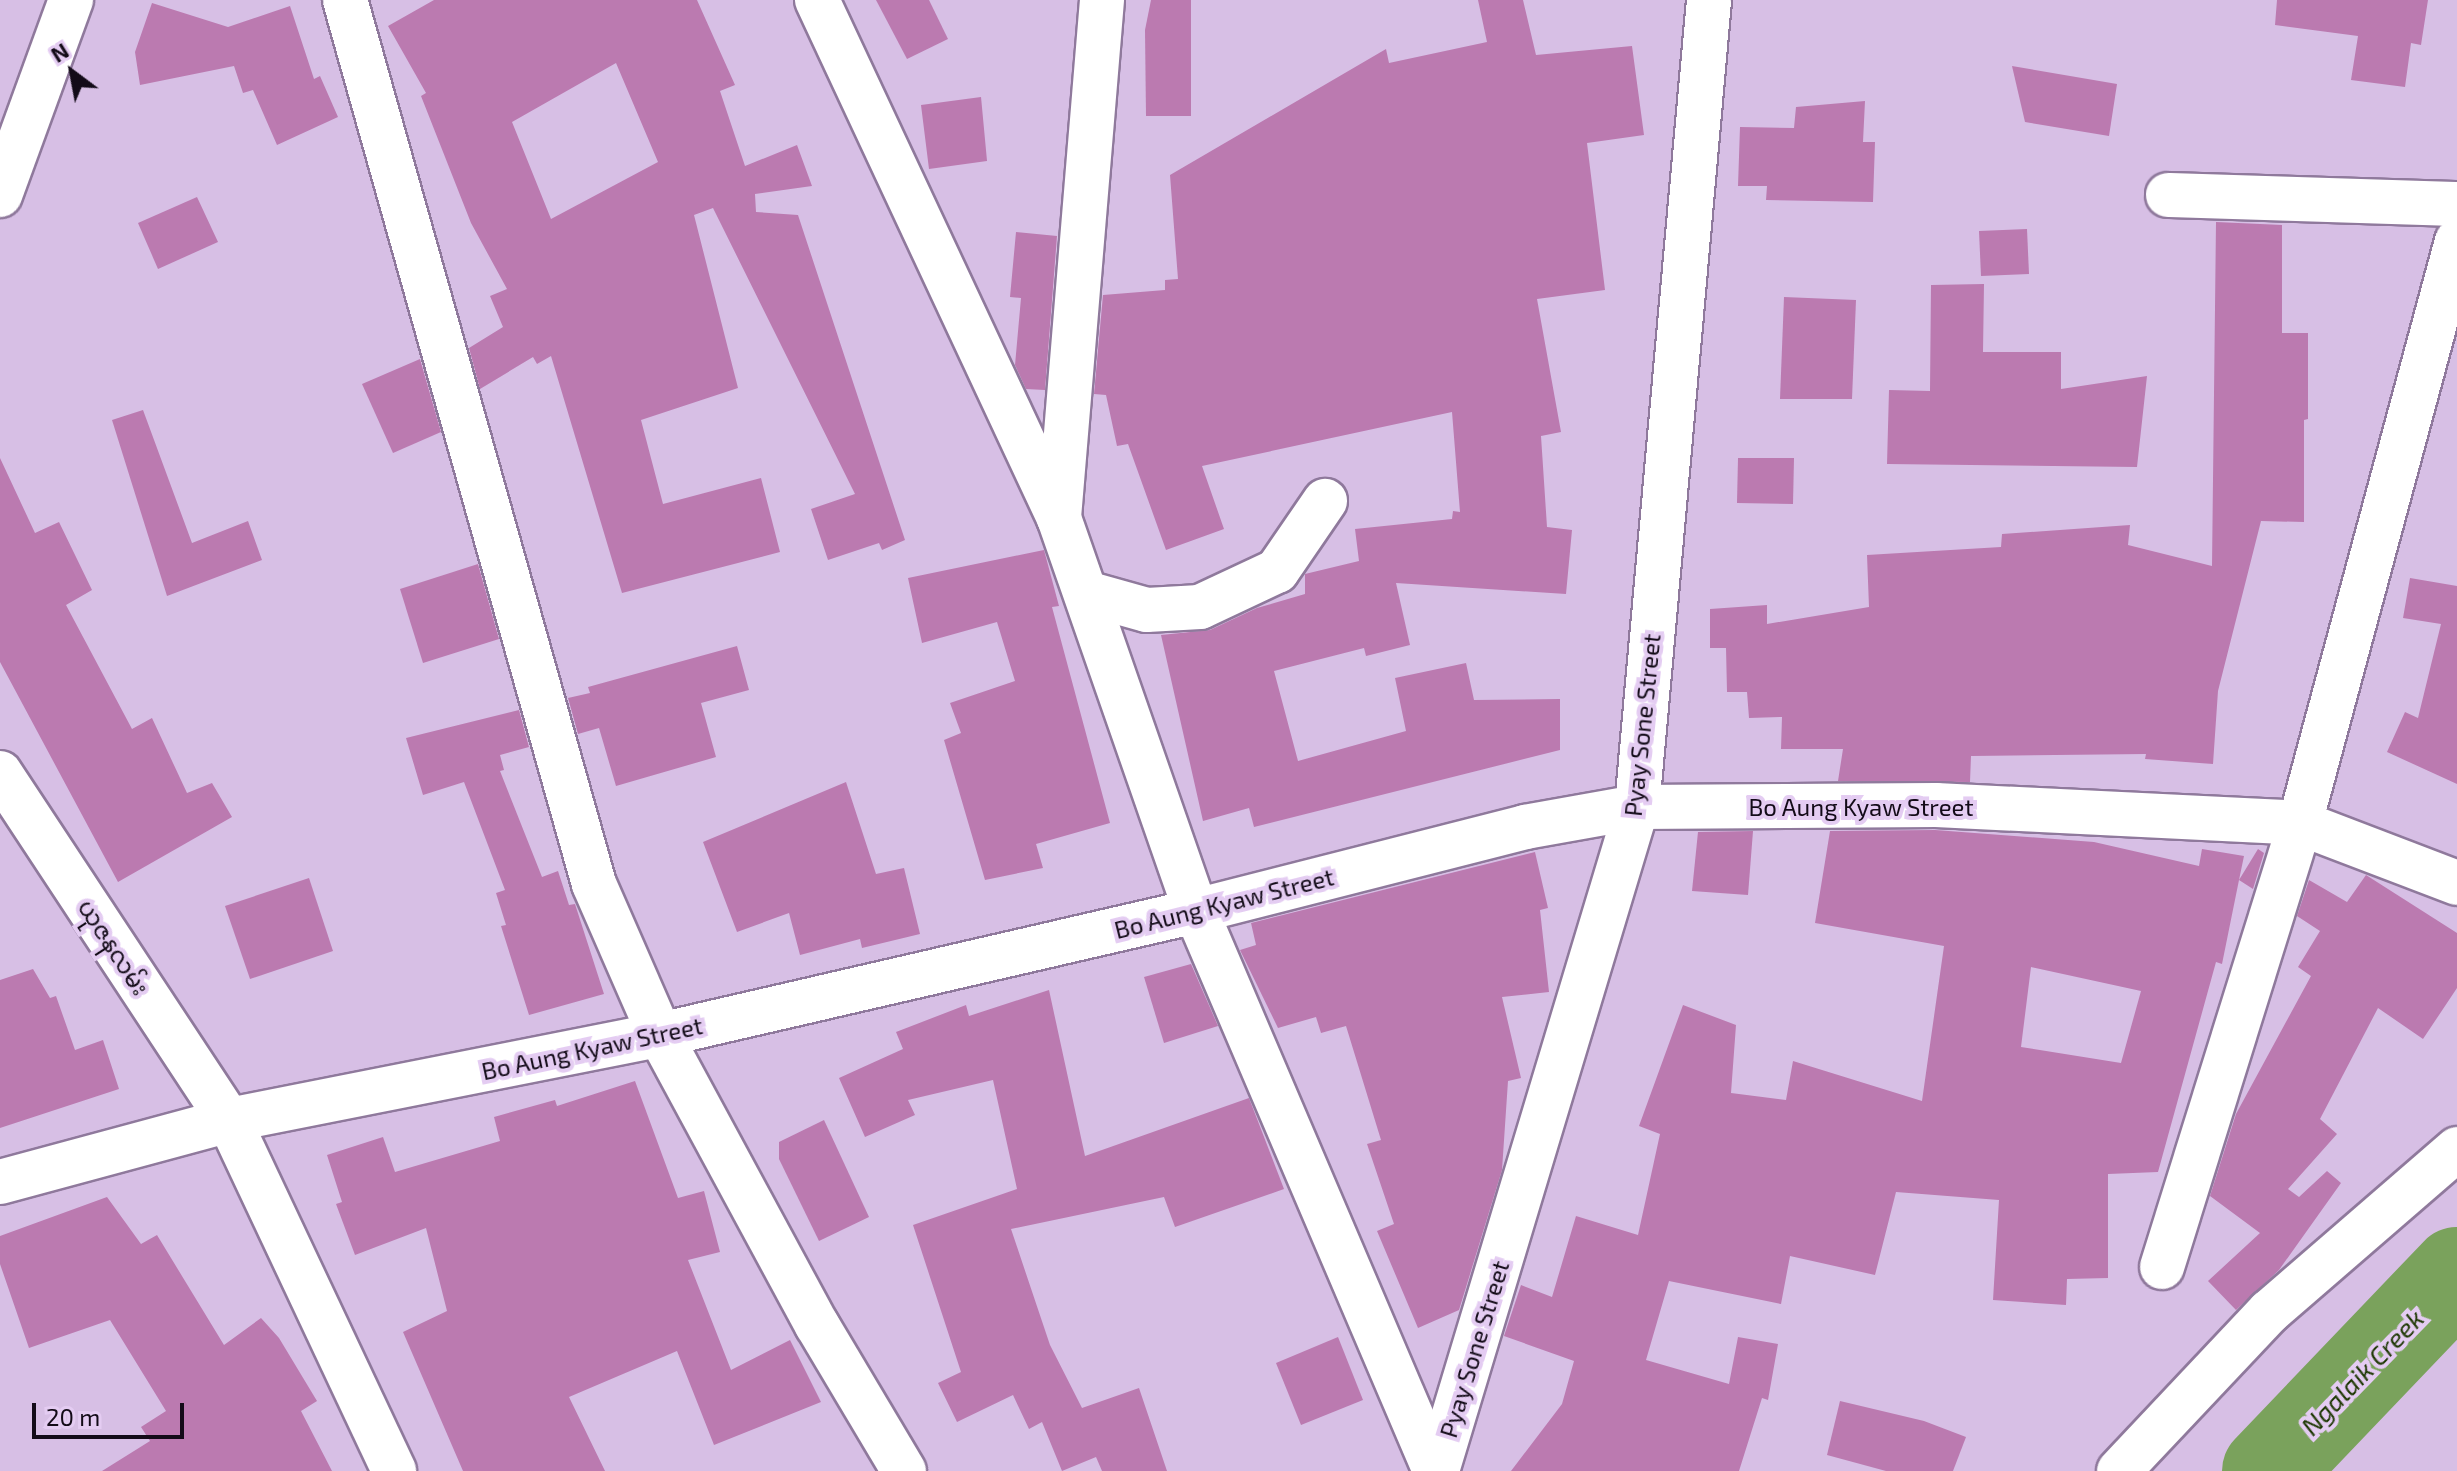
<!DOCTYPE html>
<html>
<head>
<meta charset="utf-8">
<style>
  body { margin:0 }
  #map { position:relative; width:2457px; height:1471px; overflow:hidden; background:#d7bfe5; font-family:"Exo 2","Noto Sans Myanmar",sans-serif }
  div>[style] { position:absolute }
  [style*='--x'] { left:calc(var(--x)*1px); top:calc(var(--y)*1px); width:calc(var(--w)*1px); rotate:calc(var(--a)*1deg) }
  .river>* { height:92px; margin:-46px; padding:0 46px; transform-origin:46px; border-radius:46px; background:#7aa25c }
  .building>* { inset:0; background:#bb7ab0 }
  .roads { filter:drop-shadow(2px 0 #8f799c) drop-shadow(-2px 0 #8f799c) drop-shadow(0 2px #8f799c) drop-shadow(0 -2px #8f799c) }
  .street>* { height:44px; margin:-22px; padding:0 22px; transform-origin:22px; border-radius:22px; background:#fff }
  .secondary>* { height:44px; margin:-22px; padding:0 22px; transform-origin:22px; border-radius:22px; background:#fff }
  span { translate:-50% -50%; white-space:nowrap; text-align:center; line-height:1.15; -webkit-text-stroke:8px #e4ccf2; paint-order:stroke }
  .street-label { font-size:24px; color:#130b18 }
  .water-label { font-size:26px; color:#1f3905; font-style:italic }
  .north { position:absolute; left:32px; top:32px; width:80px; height:80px; -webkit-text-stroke:6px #e4ccf2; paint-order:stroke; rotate:328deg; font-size:22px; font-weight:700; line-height:32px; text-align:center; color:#130b18 }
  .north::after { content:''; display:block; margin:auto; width:28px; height:36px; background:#130b18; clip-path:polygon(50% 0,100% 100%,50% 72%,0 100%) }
  .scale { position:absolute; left:32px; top:1403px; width:152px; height:36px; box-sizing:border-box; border:4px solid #130b18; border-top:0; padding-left:10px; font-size:24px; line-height:28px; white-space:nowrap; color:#130b18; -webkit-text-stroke:6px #e4ccf2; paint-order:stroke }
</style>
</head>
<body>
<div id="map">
  <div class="river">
    <i style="--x:2268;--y:1471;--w:274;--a:-46.3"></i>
  </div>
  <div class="building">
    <i style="clip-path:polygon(evenodd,434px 0,697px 0,735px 85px,720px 91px,745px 166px,797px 145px,812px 186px,755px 194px,756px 212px,798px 215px,905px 540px,882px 550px,879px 543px,828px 560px,811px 509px,855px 494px,713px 208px,694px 215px,738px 388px,641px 420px,663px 504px,761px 478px,780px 552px,622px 593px,551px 356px,537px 364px,533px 357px,480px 389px,469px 348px,503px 327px,490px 296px,507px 289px,471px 223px,421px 96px,426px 93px,388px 26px,434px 0,616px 63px,658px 162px,551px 219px,512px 122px,616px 63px)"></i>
    <i style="clip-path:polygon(876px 0,929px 0,948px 39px,907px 59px)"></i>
    <i style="clip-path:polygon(1151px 0,1191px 0,1191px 116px,1146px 116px,1145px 30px)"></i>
    <i style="clip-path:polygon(1478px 0,1523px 0,1536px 55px,1632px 46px,1644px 135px,1587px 143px,1605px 290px,1537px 299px,1561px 432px,1541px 436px,1547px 527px,1572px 530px,1566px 594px,1396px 583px,1410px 645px,1366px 656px,1364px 648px,1274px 671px,1298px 761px,1406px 731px,1395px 678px,1466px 663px,1474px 700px,1560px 699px,1560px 750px,1254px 827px,1249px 808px,1203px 821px,1161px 635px,1210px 630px,1257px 608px,1305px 594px,1305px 574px,1359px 561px,1355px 529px,1452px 519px,1453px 511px,1460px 512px,1452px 412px,1202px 466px,1224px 529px,1166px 550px,1128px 444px,1117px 446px,1106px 395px,1094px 394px,1103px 295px,1165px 290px,1165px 280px,1178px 279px,1170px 175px,1386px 49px,1389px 63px,1487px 42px)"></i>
    <i style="clip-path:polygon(2277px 0,2428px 0,2421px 45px,2411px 43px,2405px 87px,2351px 80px,2358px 36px,2275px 25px)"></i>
    <i style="clip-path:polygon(152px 3px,228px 27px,290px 6px,314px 79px,320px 76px,338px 117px,277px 145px,253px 90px,243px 93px,234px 66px,140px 85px,135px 52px)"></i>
    <i style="clip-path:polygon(2012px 66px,2117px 84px,2109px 136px,2025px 122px)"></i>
    <i style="clip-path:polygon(981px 97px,987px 161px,929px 169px,921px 105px)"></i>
    <i style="clip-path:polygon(1865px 101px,1863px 142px,1875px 142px,1873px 202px,1766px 200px,1767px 186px,1738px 186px,1740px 127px,1794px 128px,1796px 107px)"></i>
    <i style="clip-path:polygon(197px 197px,218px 242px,158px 269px,138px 223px)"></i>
    <i style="clip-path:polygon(2216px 222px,2282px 225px,2282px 333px,2308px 333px,2308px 419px,2304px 420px,2304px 522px,2261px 521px,2218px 691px,2213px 764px,2145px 759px,2146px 754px,1971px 756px,1970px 782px,1838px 781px,1843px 749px,1781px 749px,1782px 717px,1749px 718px,1747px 692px,1727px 692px,1726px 648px,1710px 648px,1710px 609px,1767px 605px,1767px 624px,1869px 607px,1867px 555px,2001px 547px,2002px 534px,2130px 525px,2128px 545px,2212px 566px)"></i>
    <i style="clip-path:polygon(2027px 229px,2029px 274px,1981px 276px,1979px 231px)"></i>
    <i style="clip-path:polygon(1016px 232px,1057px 236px,1045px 390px,1026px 389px,1015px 365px,1021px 298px,1010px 297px)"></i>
    <i style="clip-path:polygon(1984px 284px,1983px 352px,2061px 352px,2061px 389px,2147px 376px,2137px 467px,1887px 464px,1889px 390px,1930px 391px,1931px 285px)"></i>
    <i style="clip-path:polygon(1784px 297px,1856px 300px,1852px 399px,1780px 399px)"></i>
    <i style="clip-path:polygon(420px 359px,441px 432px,393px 453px,362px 384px)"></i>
    <i style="clip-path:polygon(143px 410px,192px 543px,248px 521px,262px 560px,167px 596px,112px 420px)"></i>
    <i style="clip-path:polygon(0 458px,35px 533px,59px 522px,92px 590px,66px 605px,132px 729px,152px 718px,187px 793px,212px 783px,232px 817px,118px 882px,0 662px)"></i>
    <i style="clip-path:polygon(1738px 458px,1794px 458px,1793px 504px,1737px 503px)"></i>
    <i style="clip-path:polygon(1044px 550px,1059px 606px,1052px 607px,1110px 823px,1036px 844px,1043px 868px,985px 880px,944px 740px,961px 733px,950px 703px,1015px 681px,997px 622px,922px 643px,908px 578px)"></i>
    <i style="clip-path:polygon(478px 564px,499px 639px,423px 663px,400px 589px)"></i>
    <i style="clip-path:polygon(2410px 578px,2457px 586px,2457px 784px,2387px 752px,2405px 712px,2418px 718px,2441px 624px,2403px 618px)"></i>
    <i style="clip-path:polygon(737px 646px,749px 690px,701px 703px,716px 757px,616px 786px,599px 728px,578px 734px,568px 698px,590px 693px,588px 687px)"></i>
    <i style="clip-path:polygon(519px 710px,529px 747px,500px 755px,504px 770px,500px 771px,542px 877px,558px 871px,569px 905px,575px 904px,604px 994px,529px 1015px,501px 926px,506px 925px,496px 893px,505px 890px,464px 782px,423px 795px,406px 738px)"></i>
    <i style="clip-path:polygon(846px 782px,876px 874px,904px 868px,920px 934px,862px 948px,860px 939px,800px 955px,789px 913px,737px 932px,703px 842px)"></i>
    <i style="clip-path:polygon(evenodd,1935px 830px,2094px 842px,2199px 866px,2202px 849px,2244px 856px,2239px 880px,2258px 849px,2264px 853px,2253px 889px,2239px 880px,2222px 964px,2216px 962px,2158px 1172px,2108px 1174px,2108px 1278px,2067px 1279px,2066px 1305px,1993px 1300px,1999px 1200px,1896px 1192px,1875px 1275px,1790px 1256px,1781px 1304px,1669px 1281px,1646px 1360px,1729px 1384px,1738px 1337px,1778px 1344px,1768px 1400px,1762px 1398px,1739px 1471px,1511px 1471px,1562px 1404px,1574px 1361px,1504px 1336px,1521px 1285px,1552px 1297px,1576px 1216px,1638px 1235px,1660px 1134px,1639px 1126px,1683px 1005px,1736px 1025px,1731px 1093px,1786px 1100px,1793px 1061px,1922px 1101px,1944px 946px,1815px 923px,1830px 831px,1935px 830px,2031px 967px,2141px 991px,2121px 1063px,2021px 1047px,2031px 967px)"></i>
    <i style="clip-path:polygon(1753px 831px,1748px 895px,1692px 891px,1698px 832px)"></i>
    <i style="clip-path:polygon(1535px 852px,1548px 908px,1540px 910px,1549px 992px,1502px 997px,1521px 1078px,1508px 1081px,1502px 1170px,1459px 1310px,1418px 1328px,1377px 1231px,1394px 1224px,1367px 1144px,1381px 1140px,1346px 1026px,1321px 1033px,1316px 1017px,1278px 1028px,1240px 950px,1256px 945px,1251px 923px)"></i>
    <i style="clip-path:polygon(2366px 875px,2457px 933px,2457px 988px,2423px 1039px,2378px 1008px,2320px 1119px,2337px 1134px,2288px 1189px,2299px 1197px,2327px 1171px,2341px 1183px,2279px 1270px,2236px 1310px,2208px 1281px,2260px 1233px,2210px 1196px,2236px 1114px,2311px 976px,2298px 967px,2320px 931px,2297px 916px,2309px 880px,2347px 902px)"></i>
    <i style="clip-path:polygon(309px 878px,333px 951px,250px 979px,225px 906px)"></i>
    <i style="clip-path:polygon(1191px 964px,1218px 1026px,1164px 1043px,1144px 977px)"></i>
    <i style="clip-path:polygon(33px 969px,50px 998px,56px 996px,75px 1050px,103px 1040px,119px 1089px,0 1128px,0 980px)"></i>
    <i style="clip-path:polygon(1049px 990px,1085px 1156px,1249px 1098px,1284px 1189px,1175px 1227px,1164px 1197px,1011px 1229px,1050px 1345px,1082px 1408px,1139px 1388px,1167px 1471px,1102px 1471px,1096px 1457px,1062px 1471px,1042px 1422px,1029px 1429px,1013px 1395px,957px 1422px,938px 1383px,961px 1372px,913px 1225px,1017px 1189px,993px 1080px,908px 1100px,915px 1115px,865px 1137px,839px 1078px,903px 1049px,896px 1032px,966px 1005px,969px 1016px)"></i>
    <i style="clip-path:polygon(635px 1081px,678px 1198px,704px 1191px,720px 1252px,688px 1260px,731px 1370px,790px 1340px,821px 1402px,714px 1445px,677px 1351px,569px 1397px,605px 1471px,463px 1471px,403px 1332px,447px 1311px,426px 1228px,355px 1255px,336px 1204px,342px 1202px,327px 1155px,383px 1137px,395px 1172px,500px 1141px,494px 1117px,555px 1100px,557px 1106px)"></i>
    <i style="clip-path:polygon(824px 1120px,869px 1217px,819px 1241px,779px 1159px,779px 1142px)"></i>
    <i style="clip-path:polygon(107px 1197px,141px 1244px,157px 1235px,224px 1345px,261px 1318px,279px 1338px,317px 1401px,301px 1411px,332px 1471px,102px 1471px,150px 1441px,141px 1427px,166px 1411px,110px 1320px,29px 1348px,0 1264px,0 1236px)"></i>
    <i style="clip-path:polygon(1338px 1337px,1363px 1400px,1301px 1425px,1276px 1363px)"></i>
    <i style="clip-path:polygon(1840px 1401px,1924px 1421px,1966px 1437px,1953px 1471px,1886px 1471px,1827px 1455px)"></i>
  </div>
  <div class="roads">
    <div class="street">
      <i style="--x:345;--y:0;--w:918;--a:74.27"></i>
      <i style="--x:594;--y:884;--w:165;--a:66.4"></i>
      <i style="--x:660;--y:1035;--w:330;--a:61.6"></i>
      <i style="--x:817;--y:1325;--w:170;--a:59.2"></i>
      <i style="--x:817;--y:0;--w:570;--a:64.96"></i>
      <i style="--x:1102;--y:0;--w:520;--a:94.75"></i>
      <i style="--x:1059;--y:518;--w:416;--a:70.8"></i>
      <i style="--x:1196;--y:911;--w:609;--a:66.89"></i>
      <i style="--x:2168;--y:195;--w:289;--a:1.8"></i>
      <i style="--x:1086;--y:593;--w:63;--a:15.6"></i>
      <i style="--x:1147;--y:610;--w:53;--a:-3.2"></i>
      <i style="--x:1200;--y:607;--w:85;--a:-25.1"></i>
      <i style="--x:1277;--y:571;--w:85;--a:-55.6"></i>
      <i style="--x:229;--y:1120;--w:388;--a:64.8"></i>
      <i style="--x:2162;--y:1267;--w:465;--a:-72.7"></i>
      <i style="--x:2300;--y:823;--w:603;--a:-74.9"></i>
      <i style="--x:1437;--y:1471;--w:693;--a:-73.24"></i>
      <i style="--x:1637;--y:807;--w:810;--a:-84.9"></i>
      <i style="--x:2119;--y:1471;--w:219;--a:-46.7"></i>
      <i style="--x:2269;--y:1312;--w:249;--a:-40.9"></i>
    </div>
    <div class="secondary">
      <i style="--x:0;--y:195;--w:208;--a:-70"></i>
      <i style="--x:0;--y:773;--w:416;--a:56.6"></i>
      <i style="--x:0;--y:1182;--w:237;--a:-15.1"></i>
      <i style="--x:229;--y:1120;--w:439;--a:-11.2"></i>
      <i style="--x:660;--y:1035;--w:550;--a:-13.03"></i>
      <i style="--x:1196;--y:911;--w:340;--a:-14.3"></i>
      <i style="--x:1525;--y:827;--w:114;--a:-10.1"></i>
      <i style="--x:1637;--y:807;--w:299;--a:-0.4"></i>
      <i style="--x:1936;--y:805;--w:364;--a:2.8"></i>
      <i style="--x:2300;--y:823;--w:168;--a:20.9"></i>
    </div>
  </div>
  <div class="street-label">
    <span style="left:1642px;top:725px;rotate:-84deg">Pyay Sone Street</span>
    <span style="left:1861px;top:807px">Bo Aung Kyaw Street</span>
    <span style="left:1224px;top:903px;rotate:-14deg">Bo Aung Kyaw Street</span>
    <span style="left:114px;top:947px;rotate:57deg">ယုဇနလမ်း</span>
    <span style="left:592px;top:1048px;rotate:-12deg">Bo Aung Kyaw Street</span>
    <span style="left:1474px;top:1349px;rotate:-73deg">Pyay Sone Street</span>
  </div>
  <div class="water-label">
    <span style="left:2362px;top:1372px;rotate:-46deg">Ngalaik Creek</span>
  </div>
  <div class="north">N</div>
  <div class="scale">20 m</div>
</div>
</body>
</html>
